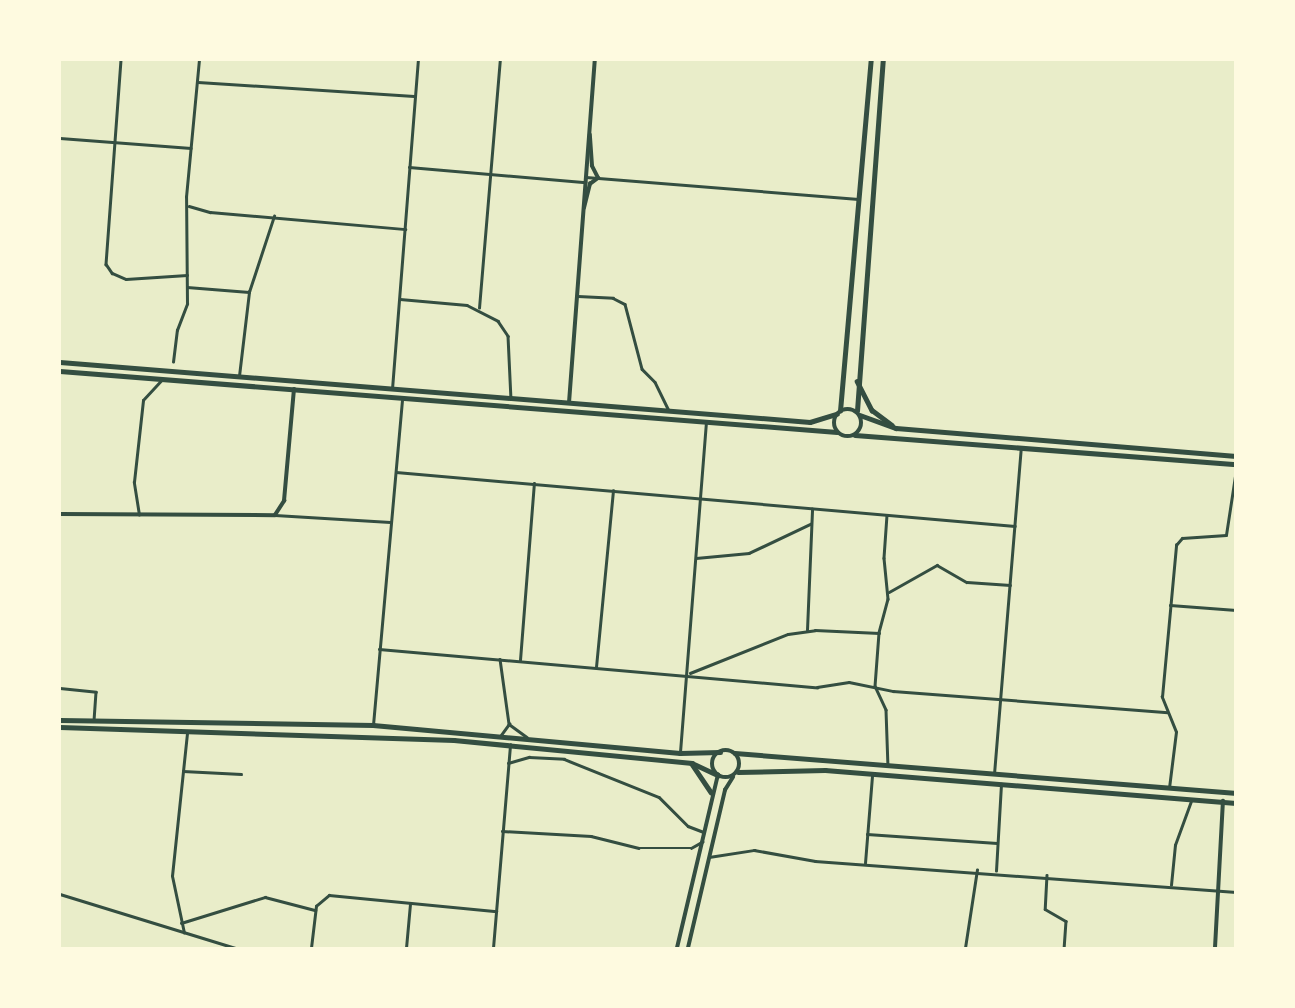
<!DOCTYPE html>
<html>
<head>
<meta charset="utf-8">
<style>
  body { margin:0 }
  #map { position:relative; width:1295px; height:1008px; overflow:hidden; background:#e9edc9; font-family:"DejaVu Sans",sans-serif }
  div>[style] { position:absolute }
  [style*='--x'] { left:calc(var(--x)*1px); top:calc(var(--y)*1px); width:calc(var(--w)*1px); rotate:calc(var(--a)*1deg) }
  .minor>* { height:2.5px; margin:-1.25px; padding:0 1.25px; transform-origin:1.25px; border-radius:1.25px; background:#344e41 }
  .tertiary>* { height:3.5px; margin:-1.75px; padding:0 1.75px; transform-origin:1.75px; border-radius:1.75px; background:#344e41 }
  .secondary>* { height:4.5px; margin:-2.25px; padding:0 2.25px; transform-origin:2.25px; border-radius:2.25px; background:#344e41 }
  .secondary>.ring { margin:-2.25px; padding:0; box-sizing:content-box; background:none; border:4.5px solid #344e41; border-radius:50% }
  span { translate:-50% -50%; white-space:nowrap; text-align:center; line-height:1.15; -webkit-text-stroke:7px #fefae0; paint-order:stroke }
  .frame { position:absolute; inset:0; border:61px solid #fefae0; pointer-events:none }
</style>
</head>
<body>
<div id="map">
  <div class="minor">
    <i style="--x:121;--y:60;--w:205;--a:94.2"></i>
    <i style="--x:106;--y:264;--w:11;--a:56"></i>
    <i style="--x:112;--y:273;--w:15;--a:23"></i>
    <i style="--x:126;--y:279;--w:61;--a:-3.8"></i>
    <i style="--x:198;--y:82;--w:216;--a:3.7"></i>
    <i style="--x:60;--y:138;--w:131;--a:4.4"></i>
    <i style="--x:409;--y:167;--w:177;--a:4.9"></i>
    <i style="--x:586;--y:177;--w:273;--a:4.6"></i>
    <i style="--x:189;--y:206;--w:22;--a:16"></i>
    <i style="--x:210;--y:212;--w:196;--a:5"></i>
    <i style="--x:187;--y:287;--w:62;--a:4.6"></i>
    <i style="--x:578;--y:296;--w:35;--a:3"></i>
    <i style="--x:613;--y:298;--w:13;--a:27"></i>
    <i style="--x:625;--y:304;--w:67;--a:75.3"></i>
    <i style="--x:642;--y:369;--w:18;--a:45"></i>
    <i style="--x:655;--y:382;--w:30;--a:64"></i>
    <i style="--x:400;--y:299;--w:67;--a:5.1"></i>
    <i style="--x:467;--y:305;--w:35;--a:27"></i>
    <i style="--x:498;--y:321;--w:18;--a:56"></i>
    <i style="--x:508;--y:336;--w:63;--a:87.3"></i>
    <i style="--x:479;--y:308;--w:249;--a:-85.2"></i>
    <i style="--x:173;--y:362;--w:32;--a:-83"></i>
    <i style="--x:177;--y:330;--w:28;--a:-69"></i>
    <i style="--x:187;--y:304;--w:107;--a:-90.5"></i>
    <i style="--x:186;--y:197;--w:138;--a:-84.6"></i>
    <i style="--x:239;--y:376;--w:85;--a:-83.2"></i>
    <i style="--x:249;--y:292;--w:80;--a:-71.8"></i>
    <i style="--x:392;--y:389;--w:330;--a:-85.5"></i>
    <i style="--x:396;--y:472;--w:621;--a:4.99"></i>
    <i style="--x:139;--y:515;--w:33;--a:-99"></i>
    <i style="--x:134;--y:482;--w:82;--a:-83.7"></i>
    <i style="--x:143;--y:400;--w:26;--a:-47"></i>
    <i style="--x:275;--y:515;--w:115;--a:3.5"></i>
    <i style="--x:887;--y:515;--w:43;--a:94"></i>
    <i style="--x:884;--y:558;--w:41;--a:84.4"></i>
    <i style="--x:888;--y:599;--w:35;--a:105"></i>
    <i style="--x:879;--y:633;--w:53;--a:94.3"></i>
    <i style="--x:875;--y:686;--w:26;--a:65"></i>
    <i style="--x:886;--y:710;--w:56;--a:88"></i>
    <i style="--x:696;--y:558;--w:53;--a:-5.4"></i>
    <i style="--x:749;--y:553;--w:68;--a:-25.4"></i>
    <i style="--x:889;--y:592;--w:55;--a:-29.4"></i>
    <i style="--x:937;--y:565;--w:34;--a:30"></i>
    <i style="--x:967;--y:582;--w:43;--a:4"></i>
    <i style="--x:1170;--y:605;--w:66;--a:4.3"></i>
    <i style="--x:807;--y:630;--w:121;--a:-87.6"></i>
    <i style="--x:379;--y:649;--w:440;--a:5"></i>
    <i style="--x:817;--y:687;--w:32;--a:-9"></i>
    <i style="--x:849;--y:682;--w:45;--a:11.6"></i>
    <i style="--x:893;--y:691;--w:275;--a:4.4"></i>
    <i style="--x:500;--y:659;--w:66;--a:82.1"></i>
    <i style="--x:509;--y:724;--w:22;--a:36"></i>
    <i style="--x:520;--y:660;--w:177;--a:-85.5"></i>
    <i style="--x:596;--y:667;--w:177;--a:-84.5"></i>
    <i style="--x:690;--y:673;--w:105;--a:-21.7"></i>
    <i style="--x:788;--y:634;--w:27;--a:-8"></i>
    <i style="--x:815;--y:630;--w:64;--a:2.7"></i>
    <i style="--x:60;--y:688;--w:36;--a:6"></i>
    <i style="--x:96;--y:692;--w:27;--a:94"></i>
    <i style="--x:373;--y:725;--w:326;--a:-84.9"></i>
    <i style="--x:501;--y:735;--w:14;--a:-54"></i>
    <i style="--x:680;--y:752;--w:329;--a:-85.5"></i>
    <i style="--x:508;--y:763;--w:22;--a:-16"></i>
    <i style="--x:529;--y:757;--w:35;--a:3"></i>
    <i style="--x:564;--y:759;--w:102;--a:21.8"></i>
    <i style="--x:659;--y:797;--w:41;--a:45"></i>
    <i style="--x:688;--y:826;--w:17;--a:21"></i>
    <i style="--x:183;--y:771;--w:58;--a:3"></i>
    <i style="--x:994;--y:774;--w:326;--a:-85.3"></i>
    <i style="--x:1169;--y:788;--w:56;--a:-82.9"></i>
    <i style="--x:1176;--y:732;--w:38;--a:-112"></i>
    <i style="--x:1162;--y:697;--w:153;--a:-84.7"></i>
    <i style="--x:1176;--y:545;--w:9;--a:-49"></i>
    <i style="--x:1182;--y:538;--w:44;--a:-3.9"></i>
    <i style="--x:1226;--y:535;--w:66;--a:-81.3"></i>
    <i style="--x:502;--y:831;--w:89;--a:3.2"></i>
    <i style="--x:591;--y:836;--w:49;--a:14"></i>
    <i style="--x:639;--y:848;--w:52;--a:0"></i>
    <i style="--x:691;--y:848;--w:13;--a:-29"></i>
    <i style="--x:867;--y:834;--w:130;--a:4"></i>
    <i style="--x:709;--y:857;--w:46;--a:-8.8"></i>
    <i style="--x:754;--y:850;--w:62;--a:10.2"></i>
    <i style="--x:815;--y:861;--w:422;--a:4.2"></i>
    <i style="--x:865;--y:863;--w:87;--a:-85.4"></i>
    <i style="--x:996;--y:871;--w:87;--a:-86.7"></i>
    <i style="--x:1047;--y:875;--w:34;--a:93"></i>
    <i style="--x:1045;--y:909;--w:24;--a:30"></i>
    <i style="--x:1066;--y:921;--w:27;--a:94"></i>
    <i style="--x:1171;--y:885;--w:40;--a:-84.3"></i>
    <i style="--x:1175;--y:845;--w:47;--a:-70"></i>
    <i style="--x:60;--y:894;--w:184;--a:17.1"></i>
    <i style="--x:181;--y:923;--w:88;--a:-17.2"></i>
    <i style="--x:265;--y:897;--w:52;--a:14.6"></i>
    <i style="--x:184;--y:933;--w:58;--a:-101.9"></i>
    <i style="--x:172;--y:876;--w:144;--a:-84"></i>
    <i style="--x:311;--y:948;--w:42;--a:-83.2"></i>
    <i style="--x:316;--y:906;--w:17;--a:-40"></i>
    <i style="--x:329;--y:895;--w:168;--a:5.5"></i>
    <i style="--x:406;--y:948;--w:44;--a:-84.8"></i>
    <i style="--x:493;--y:948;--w:204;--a:-85.2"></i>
    <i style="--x:965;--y:948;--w:79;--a:-81.3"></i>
  </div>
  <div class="tertiary">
    <i style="--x:584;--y:208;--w:25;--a:-76"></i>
    <i style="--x:590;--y:184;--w:10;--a:-37"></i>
    <i style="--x:598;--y:178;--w:13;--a:-117"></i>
    <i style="--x:592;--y:166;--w:31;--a:-94"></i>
    <i style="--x:569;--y:403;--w:344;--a:-85.7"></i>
    <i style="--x:60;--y:514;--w:215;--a:0.3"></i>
    <i style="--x:275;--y:515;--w:17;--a:-57"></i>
    <i style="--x:284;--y:501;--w:112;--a:-84.9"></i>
    <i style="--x:677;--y:948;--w:178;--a:-76.7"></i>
    <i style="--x:688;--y:948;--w:162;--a:-76.8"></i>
    <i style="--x:725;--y:790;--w:15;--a:-58"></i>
    <i style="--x:1215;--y:948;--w:147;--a:-86.9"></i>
  </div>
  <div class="secondary">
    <i style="--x:60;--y:362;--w:752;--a:4.57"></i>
    <i style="--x:810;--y:422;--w:28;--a:-17"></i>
    <i style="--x:60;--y:371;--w:779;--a:4.49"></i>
    <i style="--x:857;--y:381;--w:33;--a:63"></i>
    <i style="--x:872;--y:410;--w:25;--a:37"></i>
    <i class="ring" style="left:834px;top:409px;width:23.5px;height:23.5px"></i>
    <i style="--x:840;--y:411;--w:352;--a:-85"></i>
    <i style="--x:857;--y:411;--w:352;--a:-85.8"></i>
    <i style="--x:860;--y:415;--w:38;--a:20"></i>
    <i style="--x:896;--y:428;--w:341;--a:4.7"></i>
    <i style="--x:855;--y:435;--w:382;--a:4.4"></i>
    <i style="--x:60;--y:720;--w:313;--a:0.9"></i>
    <i style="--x:373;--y:725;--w:308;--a:5.2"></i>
    <i style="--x:680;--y:753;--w:40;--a:-1.4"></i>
    <i style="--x:60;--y:727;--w:394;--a:1.9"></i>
    <i style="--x:454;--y:740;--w:239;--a:5.5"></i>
    <i style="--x:692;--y:763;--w:29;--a:25"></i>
    <i class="ring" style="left:712px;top:750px;width:23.5px;height:23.5px"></i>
    <i style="--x:735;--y:753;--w:503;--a:4.56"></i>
    <i style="--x:692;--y:764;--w:34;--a:56"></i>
    <i style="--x:738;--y:772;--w:87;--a:-1.3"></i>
    <i style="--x:825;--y:770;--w:412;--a:4.6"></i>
  </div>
  <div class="frame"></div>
</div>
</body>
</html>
